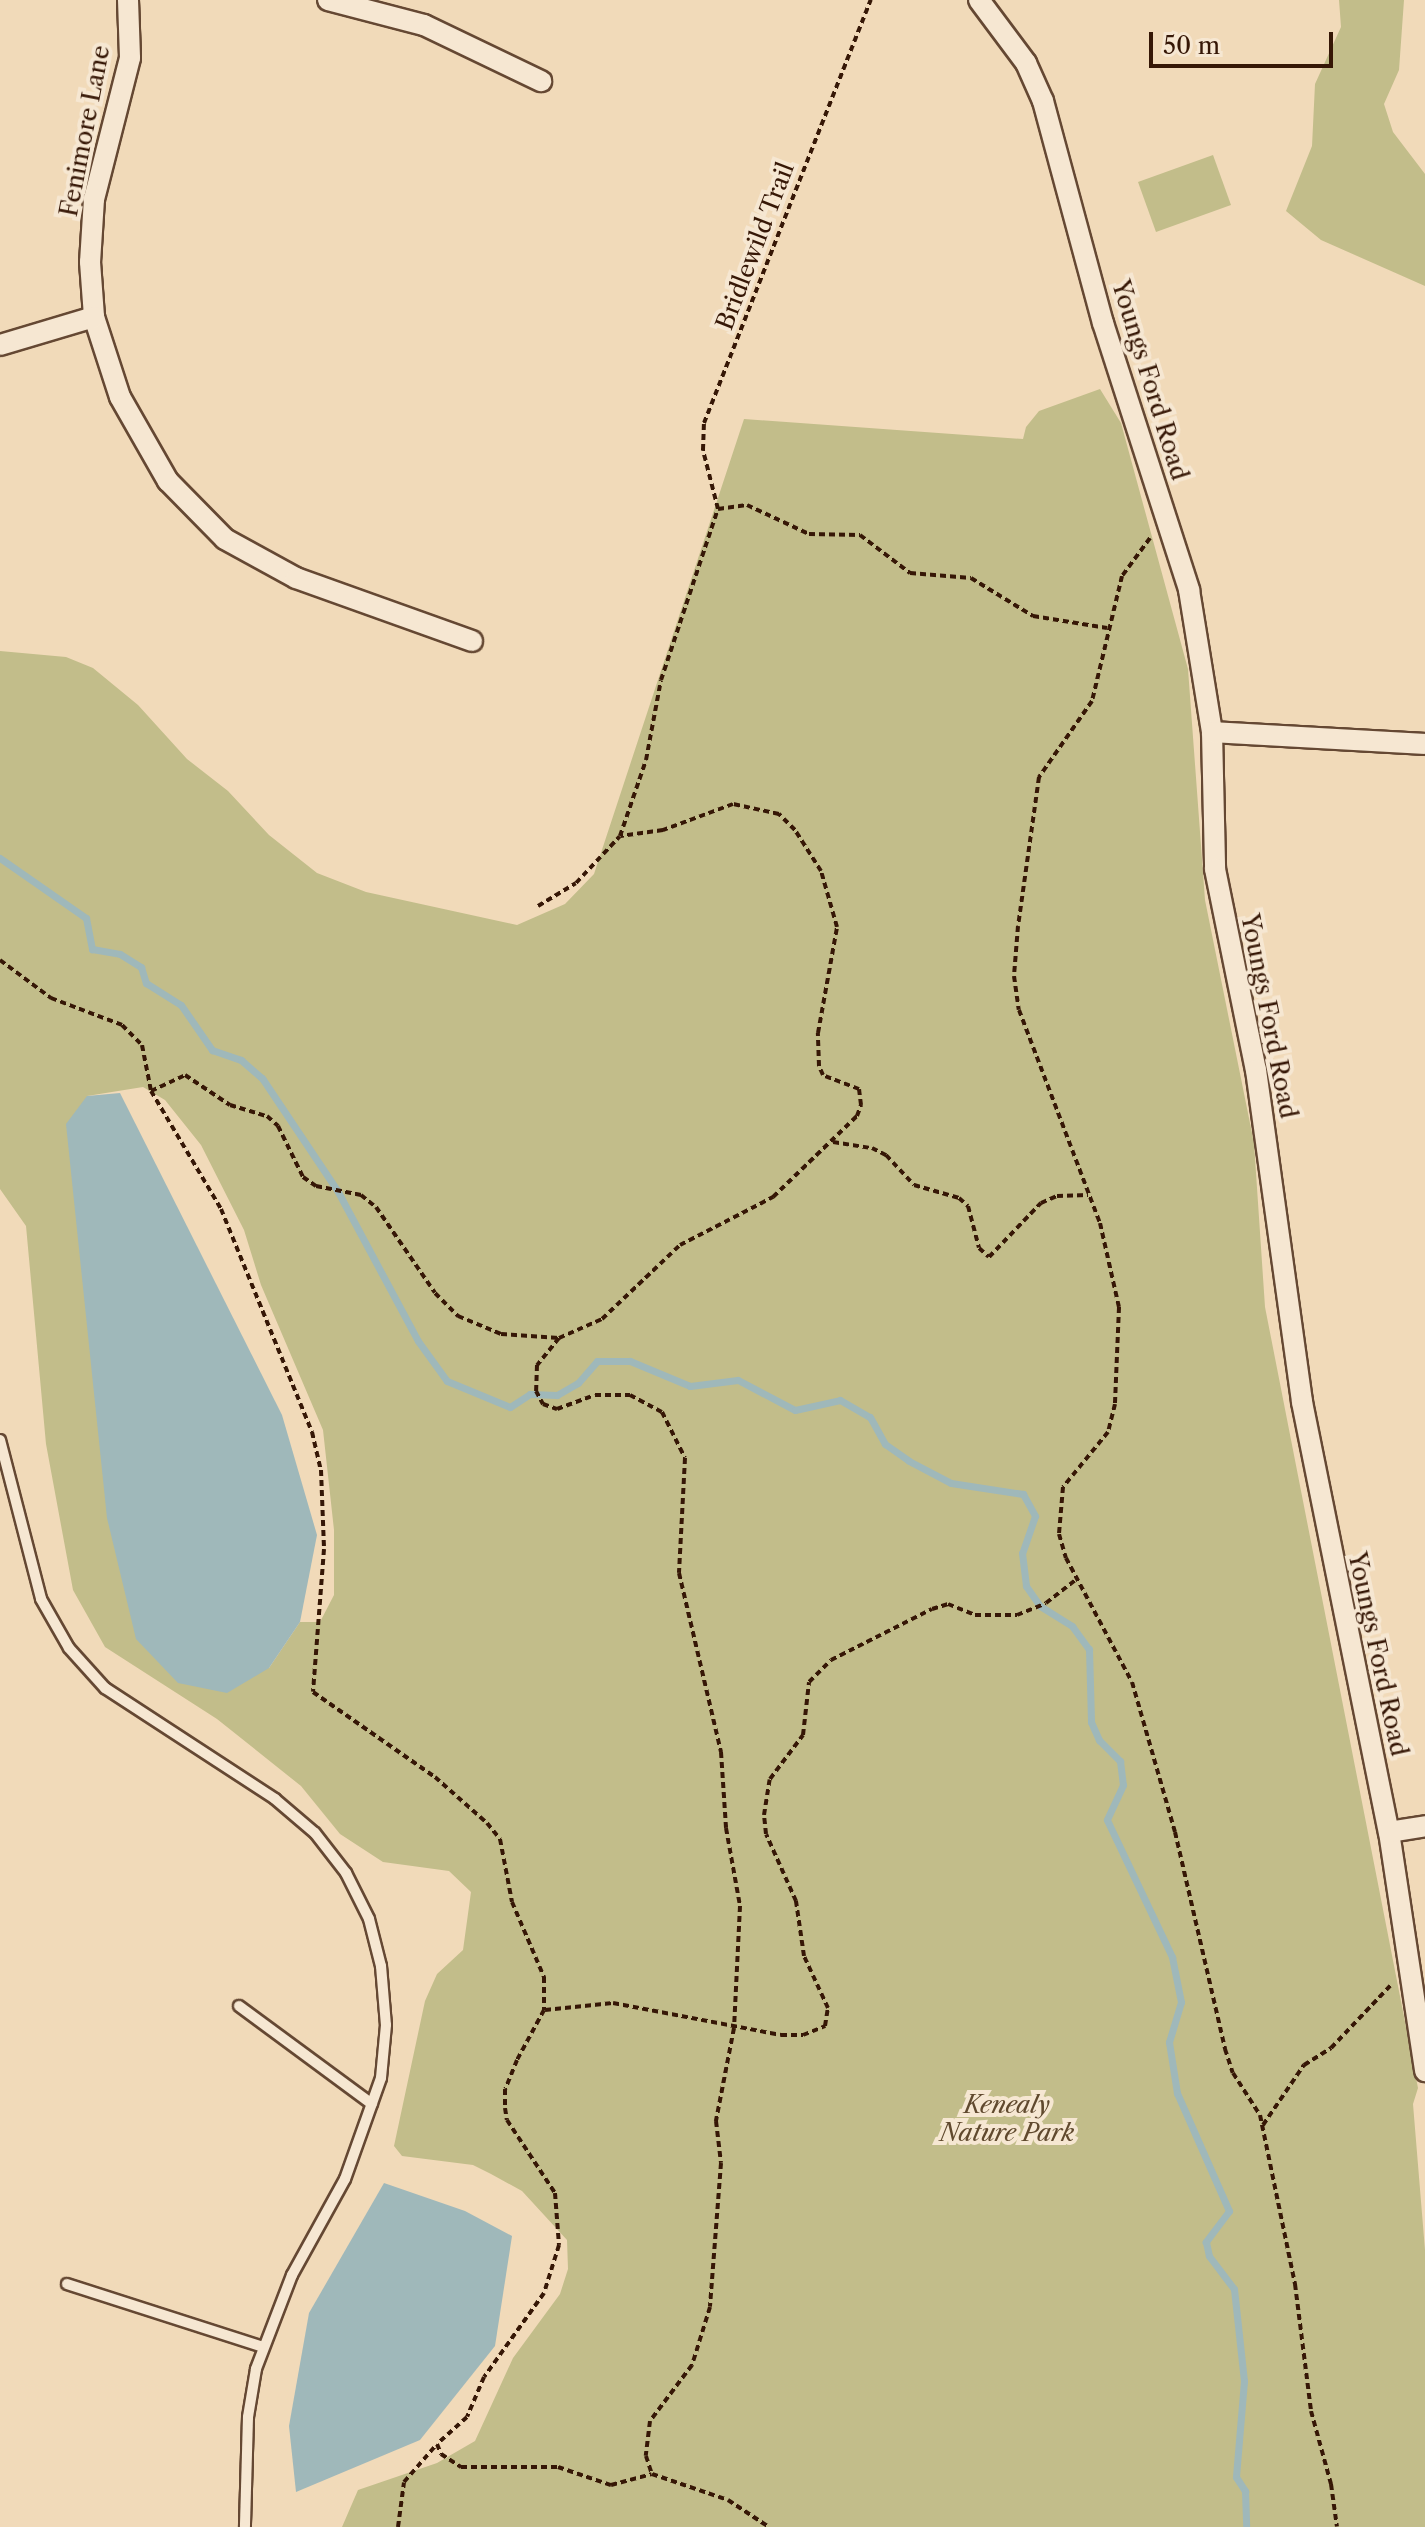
<!DOCTYPE html>
<html>
<head>
<meta charset="utf-8">
<style>
  body { margin:0 }
  #map { position:relative; width:1425px; height:2527px; overflow:hidden; background:#f1dab9; font-family:"Libre Caslon Text",serif }
  div>[style] { position:absolute }
  [style*='--x'] { left:calc(var(--x)*1px); top:calc(var(--y)*1px); width:calc(var(--w)*1px); rotate:calc(var(--a)*1deg) }
  .green>* { inset:0; background:#c2bd8a }
  .water>* { inset:0; background:#9fb8ba }
  .stream>* { height:7px; margin:-3.5px; padding:0 3.5px; transform-origin:3.5px; border-radius:3.5px; background:#9fb8ba }
  .path>* { height:4px; margin-top:-2px; transform-origin:0; background:repeating-linear-gradient(90deg,#361706 0 6px,transparent 0 10px) }
  .roads { filter:drop-shadow(2px 0 #654833) drop-shadow(-2px 0 #654833) drop-shadow(0 2px #654833) drop-shadow(0 -2px #654833) }
  .service>* { height:10px; margin:-5px; padding:0 5px; transform-origin:5px; border-radius:5px; background:#f6e7d2 }
  .minor>* { height:20px; margin:-10px; padding:0 10px; transform-origin:10px; border-radius:10px; background:#f6e7d2 }
  span { translate:-50% -50%; white-space:nowrap; text-align:center; line-height:1.15; -webkit-text-stroke:8px #f6e7d2; paint-order:stroke }
  .street-label { font-size:24px; color:#361706 }
  .park-label { font-size:24px; color:#60492e; font-style:italic }
  .scale { position:absolute; left:1149px; top:32px; width:184px; height:36px; box-sizing:border-box; border:4px solid #361706; border-top:0; padding-left:10px; font-size:24px; line-height:28px; white-space:nowrap; color:#361706; -webkit-text-stroke:6px #f6e7d2; paint-order:stroke }
</style>
</head>
<body>
<div id="map">
  <div class="green">
    <i style="clip-path:polygon(1339px 0,1404px 0,1399px 70px,1384px 104px,1393px 132px,1425px 174px,1425px 286px,1321px 240px,1286px 211px,1312px 146px,1315px 84px,1341px 27px)"></i>
    <i style="clip-path:polygon(1213px 155px,1231px 205px,1156px 232px,1138px 182px)"></i>
    <i style="clip-path:polygon(evenodd,1100px 389px,1121px 423px,1188px 669px,1205px 900px,1254px 1143px,1265px 1307px,1418px 2088px,1413px 2104px,1425px 2250px,1425px 2527px,342px 2527px,358px 2490px,437px 2463px,475px 2441px,513px 2358px,560px 2294px,568px 2269px,567px 2240px,522px 2191px,491px 2174px,473px 2165px,402px 2156px,394px 2146px,425px 2001px,437px 1974px,463px 1950px,471px 1892px,449px 1871px,383px 1862px,340px 1834px,301px 1786px,217px 1719px,105px 1647px,73px 1590px,46px 1444px,26px 1226px,0 1189px,0 651px,66px 657px,93px 668px,138px 705px,187px 759px,228px 791px,269px 835px,317px 873px,366px 892px,517px 925px,565px 904px,594px 874px,744px 419px,1023px 439px,1026px 427px,1039px 411px,1100px 389px,143px 1087px,165px 1100px,201px 1145px,244px 1230px,261px 1285px,323px 1430px,334px 1530px,334px 1595px,320px 1622px,300px 1622px,269px 1668px,87px 1096px,143px 1087px)"></i>
  </div>
  <div class="water">
    <i style="clip-path:polygon(120px 1093px,282px 1415px,317px 1535px,300px 1622px,269px 1668px,227px 1693px,178px 1683px,136px 1639px,107px 1518px,66px 1124px,87px 1096px)"></i>
    <i style="clip-path:polygon(384px 2183px,465px 2211px,512px 2236px,495px 2346px,420px 2440px,296px 2492px,289px 2426px,309px 2313px)"></i>
  </div>
  <div class="stream">
    <i style="--x:0;--y:858;--w:105;--a:34.9"></i>
    <i style="--x:86;--y:918;--w:32;--a:79"></i>
    <i style="--x:92;--y:949;--w:28;--a:10"></i>
    <i style="--x:120;--y:954;--w:25;--a:32"></i>
    <i style="--x:141;--y:967;--w:17;--a:73"></i>
    <i style="--x:146;--y:983;--w:41;--a:32.2"></i>
    <i style="--x:181;--y:1005;--w:55;--a:55.4"></i>
    <i style="--x:212;--y:1050;--w:31;--a:19"></i>
    <i style="--x:241;--y:1060;--w:28;--a:41"></i>
    <i style="--x:262;--y:1078;--w:135;--a:56.2"></i>
    <i style="--x:337;--y:1190;--w:171;--a:61.8"></i>
    <i style="--x:418;--y:1341;--w:49;--a:54.1"></i>
    <i style="--x:447;--y:1381;--w:68;--a:22.4"></i>
    <i style="--x:510;--y:1407;--w:24;--a:-33"></i>
    <i style="--x:530;--y:1394;--w:27;--a:2"></i>
    <i style="--x:557;--y:1395;--w:24;--a:-30"></i>
    <i style="--x:578;--y:1383;--w:29;--a:-49"></i>
    <i style="--x:597;--y:1361;--w:33;--a:0"></i>
    <i style="--x:630;--y:1361;--w:65;--a:22.6"></i>
    <i style="--x:690;--y:1386;--w:48;--a:-7.1"></i>
    <i style="--x:738;--y:1380;--w:64;--a:27.8"></i>
    <i style="--x:795;--y:1410;--w:46;--a:-12.5"></i>
    <i style="--x:840;--y:1400;--w:34;--a:30"></i>
    <i style="--x:870;--y:1417;--w:31;--a:61"></i>
    <i style="--x:885;--y:1444;--w:29;--a:35"></i>
    <i style="--x:909;--y:1461;--w:47;--a:27.6"></i>
    <i style="--x:951;--y:1483;--w:73;--a:8.7"></i>
    <i style="--x:1023;--y:1494;--w:25;--a:61"></i>
    <i style="--x:1035;--y:1516;--w:39;--a:109"></i>
    <i style="--x:1022;--y:1553;--w:33;--a:83"></i>
    <i style="--x:1026;--y:1586;--w:24;--a:55"></i>
    <i style="--x:1040;--y:1606;--w:38;--a:32"></i>
    <i style="--x:1072;--y:1626;--w:29;--a:54"></i>
    <i style="--x:1089;--y:1649;--w:73;--a:88.4"></i>
    <i style="--x:1091;--y:1722;--w:20;--a:66"></i>
    <i style="--x:1099;--y:1740;--w:30;--a:45"></i>
    <i style="--x:1120;--y:1761;--w:24;--a:83"></i>
    <i style="--x:1123;--y:1785;--w:38;--a:115"></i>
    <i style="--x:1107;--y:1820;--w:152;--a:64.6"></i>
    <i style="--x:1172;--y:1957;--w:46;--a:78.7"></i>
    <i style="--x:1181;--y:2002;--w:42;--a:106.7"></i>
    <i style="--x:1169;--y:2042;--w:52;--a:81.1"></i>
    <i style="--x:1177;--y:2093;--w:129;--a:66.2"></i>
    <i style="--x:1229;--y:2211;--w:39;--a:127"></i>
    <i style="--x:1206;--y:2242;--w:14;--a:78"></i>
    <i style="--x:1209;--y:2256;--w:41;--a:52.9"></i>
    <i style="--x:1234;--y:2289;--w:93;--a:83.8"></i>
    <i style="--x:1244;--y:2381;--w:96;--a:94.8"></i>
    <i style="--x:1236;--y:2477;--w:17;--a:57"></i>
    <i style="--x:1245;--y:2491;--w:36;--a:88"></i>
  </div>
  <div class="path">
    <i style="--x:718;--y:509;--w:61;--a:-104.3"></i>
    <i style="--x:703;--y:450;--w:27;--a:-88"></i>
    <i style="--x:704;--y:423;--w:455;--a:-68.5"></i>
    <i style="--x:718;--y:509;--w:29;--a:-8"></i>
    <i style="--x:747;--y:505;--w:68;--a:25.1"></i>
    <i style="--x:809;--y:534;--w:51;--a:1.1"></i>
    <i style="--x:860;--y:535;--w:63;--a:37.2"></i>
    <i style="--x:910;--y:573;--w:61;--a:4.7"></i>
    <i style="--x:971;--y:578;--w:73;--a:31.5"></i>
    <i style="--x:1033;--y:616;--w:75;--a:9.2"></i>
    <i style="--x:1150;--y:538;--w:47;--a:126.4"></i>
    <i style="--x:1122;--y:576;--w:129;--a:103.5"></i>
    <i style="--x:1092;--y:701;--w:93;--a:124.9"></i>
    <i style="--x:1039;--y:777;--w:150;--a:98"></i>
    <i style="--x:1018;--y:926;--w:50;--a:94.6"></i>
    <i style="--x:1014;--y:976;--w:34;--a:82"></i>
    <i style="--x:1019;--y:1010;--w:228;--a:69.2"></i>
    <i style="--x:1100;--y:1223;--w:86;--a:77.3"></i>
    <i style="--x:1119;--y:1307;--w:97;--a:92.4"></i>
    <i style="--x:1115;--y:1404;--w:29;--a:104"></i>
    <i style="--x:1108;--y:1432;--w:71;--a:129.3"></i>
    <i style="--x:1063;--y:1487;--w:47;--a:94.9"></i>
    <i style="--x:1059;--y:1534;--w:25;--a:74"></i>
    <i style="--x:1066;--y:1558;--w:140;--a:62"></i>
    <i style="--x:1132;--y:1682;--w:156;--a:74"></i>
    <i style="--x:1175;--y:1832;--w:223;--a:77"></i>
    <i style="--x:1225;--y:2049;--w:25;--a:72"></i>
    <i style="--x:1233;--y:2073;--w:50;--a:57.3"></i>
    <i style="--x:1260;--y:2115;--w:173;--a:78.3"></i>
    <i style="--x:1295;--y:2284;--w:128;--a:82.8"></i>
    <i style="--x:1311;--y:2411;--w:76;--a:74.7"></i>
    <i style="--x:1331;--y:2484;--w:43;--a:82.1"></i>
    <i style="--x:538;--y:906;--w:44;--a:-31.2"></i>
    <i style="--x:576;--y:883;--w:64;--a:-46.9"></i>
    <i style="--x:620;--y:836;--w:80;--a:-71.1"></i>
    <i style="--x:646;--y:760;--w:81;--a:-79.4"></i>
    <i style="--x:661;--y:680;--w:180;--a:-71.6"></i>
    <i style="--x:0;--y:960;--w:64;--a:36.7"></i>
    <i style="--x:51;--y:998;--w:76;--a:20.8"></i>
    <i style="--x:122;--y:1025;--w:28;--a:45"></i>
    <i style="--x:142;--y:1045;--w:47;--a:78.9"></i>
    <i style="--x:151;--y:1091;--w:38;--a:-25"></i>
    <i style="--x:185;--y:1075;--w:54;--a:33.7"></i>
    <i style="--x:230;--y:1105;--w:39;--a:17"></i>
    <i style="--x:267;--y:1116;--w:15;--a:42"></i>
    <i style="--x:278;--y:1126;--w:57;--a:63.9"></i>
    <i style="--x:303;--y:1177;--w:16;--a:35"></i>
    <i style="--x:316;--y:1186;--w:46;--a:11.3"></i>
    <i style="--x:361;--y:1195;--w:19;--a:39"></i>
    <i style="--x:376;--y:1207;--w:104;--a:55.5"></i>
    <i style="--x:435;--y:1293;--w:33;--a:45"></i>
    <i style="--x:458;--y:1316;--w:47;--a:22.7"></i>
    <i style="--x:501;--y:1334;--w:58;--a:3.9"></i>
    <i style="--x:559;--y:1338;--w:47;--a:-23.8"></i>
    <i style="--x:602;--y:1319;--w:108;--a:-43.5"></i>
    <i style="--x:680;--y:1245;--w:105;--a:-27.3"></i>
    <i style="--x:773;--y:1197;--w:117;--a:-44"></i>
    <i style="--x:857;--y:1116;--w:12;--a:-70"></i>
    <i style="--x:861;--y:1105;--w:16;--a:-97"></i>
    <i style="--x:859;--y:1089;--w:39;--a:-159"></i>
    <i style="--x:823;--y:1075;--w:10;--a:-114"></i>
    <i style="--x:819;--y:1066;--w:33;--a:-92"></i>
    <i style="--x:818;--y:1033;--w:108;--a:-79.8"></i>
    <i style="--x:837;--y:927;--w:58;--a:-105.9"></i>
    <i style="--x:821;--y:871;--w:49;--a:-122.4"></i>
    <i style="--x:795;--y:830;--w:23;--a:-135"></i>
    <i style="--x:779;--y:814;--w:47;--a:-167.7"></i>
    <i style="--x:733;--y:804;--w:75;--a:159.6"></i>
    <i style="--x:663;--y:830;--w:43;--a:172.1"></i>
    <i style="--x:151;--y:1091;--w:137;--a:59.3"></i>
    <i style="--x:221;--y:1209;--w:241;--a:67.8"></i>
    <i style="--x:312;--y:1432;--w:39;--a:77"></i>
    <i style="--x:321;--y:1470;--w:79;--a:87.8"></i>
    <i style="--x:324;--y:1549;--w:143;--a:94.4"></i>
    <i style="--x:313;--y:1692;--w:149;--a:34.9"></i>
    <i style="--x:435;--y:1777;--w:69;--a:41.5"></i>
    <i style="--x:487;--y:1823;--w:21;--a:51"></i>
    <i style="--x:500;--y:1839;--w:64;--a:79.2"></i>
    <i style="--x:512;--y:1902;--w:82;--a:66.9"></i>
    <i style="--x:544;--y:1977;--w:33;--a:90"></i>
    <i style="--x:544;--y:2010;--w:57;--a:118.4"></i>
    <i style="--x:517;--y:2060;--w:31;--a:112"></i>
    <i style="--x:505;--y:2089;--w:19;--a:90"></i>
    <i style="--x:505;--y:2108;--w:12;--a:81"></i>
    <i style="--x:507;--y:2120;--w:87;--a:56.7"></i>
    <i style="--x:555;--y:2193;--w:52;--a:85.6"></i>
    <i style="--x:559;--y:2245;--w:50;--a:107.4"></i>
    <i style="--x:544;--y:2293;--w:103;--a:125.5"></i>
    <i style="--x:484;--y:2377;--w:43;--a:113"></i>
    <i style="--x:467;--y:2417;--w:40;--a:138"></i>
    <i style="--x:437;--y:2444;--w:11;--a:68"></i>
    <i style="--x:441;--y:2454;--w:24;--a:33"></i>
    <i style="--x:461;--y:2467;--w:97;--a:0"></i>
    <i style="--x:558;--y:2467;--w:56;--a:18.8"></i>
    <i style="--x:611;--y:2485;--w:42;--a:-15"></i>
    <i style="--x:652;--y:2474;--w:80;--a:18.9"></i>
    <i style="--x:728;--y:2500;--w:49;--a:33.4"></i>
    <i style="--x:833;--y:1142;--w:39;--a:9"></i>
    <i style="--x:872;--y:1148;--w:16;--a:27"></i>
    <i style="--x:886;--y:1155;--w:41;--a:47"></i>
    <i style="--x:914;--y:1185;--w:47;--a:16.1"></i>
    <i style="--x:959;--y:1198;--w:12;--a:42"></i>
    <i style="--x:968;--y:1206;--w:43;--a:75.3"></i>
    <i style="--x:979;--y:1248;--w:13;--a:42"></i>
    <i style="--x:989;--y:1257;--w:75;--a:-46.1"></i>
    <i style="--x:1041;--y:1203;--w:17;--a:-24"></i>
    <i style="--x:1057;--y:1196;--w:31;--a:-2"></i>
    <i style="--x:559;--y:1338;--w:35;--a:129"></i>
    <i style="--x:537;--y:1365;--w:26;--a:92"></i>
    <i style="--x:536;--y:1391;--w:15;--a:62"></i>
    <i style="--x:543;--y:1404;--w:15;--a:20"></i>
    <i style="--x:557;--y:1409;--w:40;--a:-20.2"></i>
    <i style="--x:595;--y:1395;--w:35;--a:0"></i>
    <i style="--x:630;--y:1395;--w:36;--a:28"></i>
    <i style="--x:662;--y:1412;--w:51;--a:63.4"></i>
    <i style="--x:685;--y:1458;--w:115;--a:93"></i>
    <i style="--x:679;--y:1573;--w:184;--a:76.8"></i>
    <i style="--x:721;--y:1752;--w:76;--a:86.2"></i>
    <i style="--x:726;--y:1828;--w:79;--a:79.8"></i>
    <i style="--x:740;--y:1906;--w:122;--a:92.8"></i>
    <i style="--x:734;--y:2028;--w:95;--a:101"></i>
    <i style="--x:716;--y:2121;--w:42;--a:83.2"></i>
    <i style="--x:721;--y:2163;--w:144;--a:94.4"></i>
    <i style="--x:710;--y:2307;--w:61;--a:107.2"></i>
    <i style="--x:692;--y:2365;--w:70;--a:126.9"></i>
    <i style="--x:650;--y:2421;--w:35;--a:97"></i>
    <i style="--x:646;--y:2456;--w:19;--a:72"></i>
    <i style="--x:545;--y:2010;--w:68;--a:-5.9"></i>
    <i style="--x:613;--y:2003;--w:171;--a:10.8"></i>
    <i style="--x:781;--y:2035;--w:22;--a:0"></i>
    <i style="--x:803;--y:2035;--w:24;--a:-22"></i>
    <i style="--x:825;--y:2026;--w:18;--a:-81"></i>
    <i style="--x:828;--y:2008;--w:57;--a:-114.8"></i>
    <i style="--x:804;--y:1956;--w:56;--a:-98.3"></i>
    <i style="--x:796;--y:1901;--w:73;--a:-114.1"></i>
    <i style="--x:766;--y:1834;--w:19;--a:-96"></i>
    <i style="--x:764;--y:1815;--w:36;--a:-81"></i>
    <i style="--x:770;--y:1779;--w:55;--a:-53.1"></i>
    <i style="--x:803;--y:1735;--w:53;--a:-83.5"></i>
    <i style="--x:809;--y:1682;--w:31;--a:-45"></i>
    <i style="--x:831;--y:1660;--w:113;--a:-26.8"></i>
    <i style="--x:932;--y:1609;--w:17;--a:-17"></i>
    <i style="--x:948;--y:1604;--w:29;--a:22"></i>
    <i style="--x:975;--y:1615;--w:42;--a:0"></i>
    <i style="--x:1017;--y:1615;--w:31;--a:-22"></i>
    <i style="--x:1046;--y:1603;--w:39;--a:-38"></i>
    <i style="--x:1263;--y:2125;--w:73;--a:-55.7"></i>
    <i style="--x:1304;--y:2065;--w:32;--a:-32"></i>
    <i style="--x:1331;--y:2048;--w:86;--a:-46.4"></i>
    <i style="--x:398;--y:2527;--w:45;--a:-82.4"></i>
    <i style="--x:404;--y:2482;--w:50;--a:-49"></i>
  </div>
  <div class="roads">
    <div class="service">
      <i style="--x:0;--y:1440;--w:164;--a:75.5"></i>
      <i style="--x:41;--y:1599;--w:56;--a:60.3"></i>
      <i style="--x:69;--y:1648;--w:54;--a:48"></i>
      <i style="--x:105;--y:1688;--w:203;--a:33.1"></i>
      <i style="--x:275;--y:1799;--w:52;--a:40.4"></i>
      <i style="--x:315;--y:1833;--w:51;--a:52.2"></i>
      <i style="--x:346;--y:1873;--w:51;--a:63.4"></i>
      <i style="--x:369;--y:1919;--w:49;--a:75.7"></i>
      <i style="--x:381;--y:1966;--w:59;--a:85.2"></i>
      <i style="--x:386;--y:2025;--w:53;--a:95.4"></i>
      <i style="--x:381;--y:2078;--w:107;--a:109.6"></i>
      <i style="--x:345;--y:2179;--w:110;--a:118.9"></i>
      <i style="--x:292;--y:2275;--w:101;--a:111"></i>
      <i style="--x:256;--y:2369;--w:49;--a:99.5"></i>
      <i style="--x:248;--y:2417;--w:110;--a:91.6"></i>
      <i style="--x:239;--y:2006;--w:165;--a:36.4"></i>
      <i style="--x:67;--y:2284;--w:206;--a:17.8"></i>
    </div>
    <div class="minor">
      <i style="--x:128;--y:0;--w:58;--a:88"></i>
      <i style="--x:130;--y:58;--w:146;--a:104.3"></i>
      <i style="--x:94;--y:199;--w:63;--a:93.6"></i>
      <i style="--x:90;--y:262;--w:55;--a:85.8"></i>
      <i style="--x:94;--y:317;--w:84;--a:72"></i>
      <i style="--x:120;--y:397;--w:97;--a:60.3"></i>
      <i style="--x:168;--y:481;--w:81;--a:45.5"></i>
      <i style="--x:225;--y:539;--w:81;--a:28.8"></i>
      <i style="--x:296;--y:578;--w:187;--a:19.7"></i>
      <i style="--x:328;--y:0;--w:99;--a:14.6"></i>
      <i style="--x:424;--y:25;--w:130;--a:25.6"></i>
      <i style="--x:979;--y:0;--w:79;--a:53.3"></i>
      <i style="--x:1026;--y:63;--w:42;--a:65.9"></i>
      <i style="--x:1043;--y:101;--w:230;--a:74.9"></i>
      <i style="--x:1103;--y:323;--w:281;--a:72.1"></i>
      <i style="--x:1189;--y:590;--w:144;--a:80.8"></i>
      <i style="--x:1212;--y:732;--w:137;--a:88.7"></i>
      <i style="--x:1215;--y:869;--w:205;--a:78.5"></i>
      <i style="--x:1256;--y:1070;--w:335;--a:82.1"></i>
      <i style="--x:1302;--y:1402;--w:439;--a:78.6"></i>
      <i style="--x:1389;--y:1832;--w:242;--a:81.4"></i>
      <i style="--x:0;--y:345;--w:98;--a:-16.6"></i>
      <i style="--x:1212;--y:732;--w:213;--a:3.2"></i>
      <i style="--x:1389;--y:1832;--w:36;--a:-9"></i>
    </div>
  </div>
  <div class="street-label">
    <span style="left:85px;top:131px;rotate:-79deg">Fenimore Lane</span>
    <span style="left:755px;top:246px;rotate:-69deg">Bridlewild Trail</span>
    <span style="left:1150px;top:380px;rotate:73deg">Youngs Ford Road</span>
    <span style="left:1269px;top:1016px;rotate:79deg">Youngs Ford Road</span>
    <span style="left:1378px;top:1654px;rotate:78deg">Youngs Ford Road</span>
  </div>
  <div class="park-label">
    <span style="left:1007px;top:2119px">Kenealy<br>Nature Park</span>
  </div>
  <div class="scale">50 m</div>
</div>
</body>
</html>
